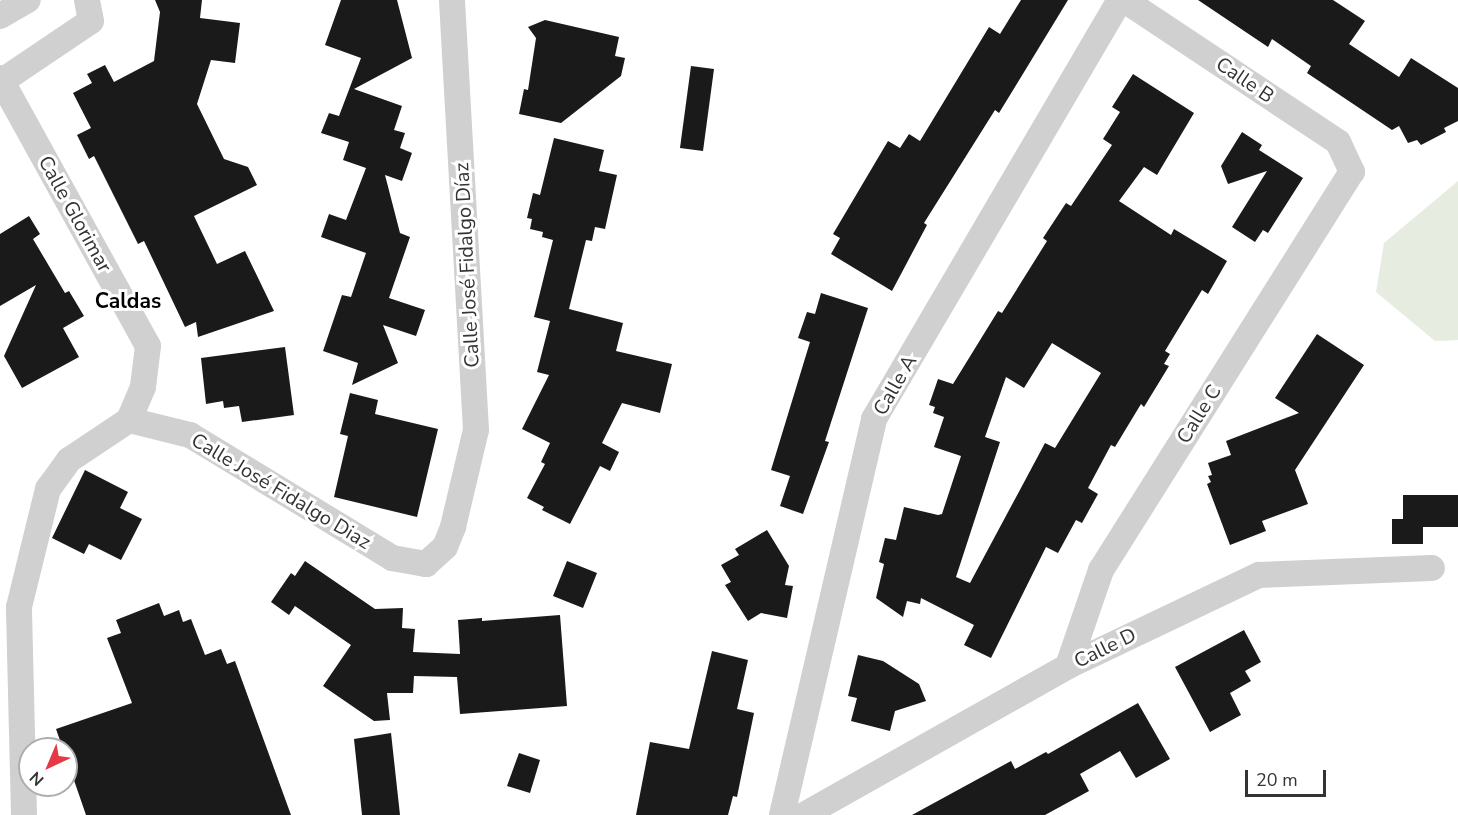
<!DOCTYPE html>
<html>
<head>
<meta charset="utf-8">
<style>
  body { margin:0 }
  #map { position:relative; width:1458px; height:815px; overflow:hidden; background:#fff; font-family:"Nunito Sans",sans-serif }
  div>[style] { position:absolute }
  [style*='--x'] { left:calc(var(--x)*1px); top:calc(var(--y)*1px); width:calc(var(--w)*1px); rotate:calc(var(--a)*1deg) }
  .green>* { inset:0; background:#e6ecdf }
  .building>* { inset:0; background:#1a1a1a }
  .street>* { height:26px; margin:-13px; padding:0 13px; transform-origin:13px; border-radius:13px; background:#d0d0d0 }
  span { translate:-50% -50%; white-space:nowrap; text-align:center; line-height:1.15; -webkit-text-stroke:6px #fff; paint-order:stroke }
  .street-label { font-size:20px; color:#333 }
  .neighbourhood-label { font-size:21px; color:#000; font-weight:700 }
  .north { position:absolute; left:18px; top:737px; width:60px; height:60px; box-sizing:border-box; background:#fff; border:2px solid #adadad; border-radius:50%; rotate:224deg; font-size:16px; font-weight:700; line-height:24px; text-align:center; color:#333 }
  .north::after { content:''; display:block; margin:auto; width:21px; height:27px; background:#e63946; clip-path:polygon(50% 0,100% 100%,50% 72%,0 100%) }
  .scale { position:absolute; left:1245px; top:770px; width:81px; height:27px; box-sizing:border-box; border:3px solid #333; border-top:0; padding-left:8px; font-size:18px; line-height:21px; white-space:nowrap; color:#333; -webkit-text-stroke:4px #fff; paint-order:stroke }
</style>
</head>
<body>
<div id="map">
  <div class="green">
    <i style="clip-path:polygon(1458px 181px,1458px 340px,1435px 341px,1376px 292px,1384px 243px)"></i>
  </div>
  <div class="building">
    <i style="clip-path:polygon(155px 0,202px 0,200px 18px,240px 23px,235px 63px,211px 60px,197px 104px,224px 159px,248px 167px,257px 185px,194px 216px,217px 264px,245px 251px,274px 311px,198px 337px,196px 322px,185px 327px,144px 241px,138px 244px,94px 156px,89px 159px,77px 135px,91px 128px,73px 93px,92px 83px,87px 74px,105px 65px,114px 82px,154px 61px,160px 12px)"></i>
    <i style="clip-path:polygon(341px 0,397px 0,412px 58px,354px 89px,402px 106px,394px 130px,405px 133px,400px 148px,412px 153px,402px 181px,385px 175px,400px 233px,410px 237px,389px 298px,425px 310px,416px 336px,383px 325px,398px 363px,352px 385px,358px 363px,323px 351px,342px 295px,351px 297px,366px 253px,321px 237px,329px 214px,346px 220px,366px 168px,343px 160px,349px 142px,321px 133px,329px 113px,339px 116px,361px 58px,325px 45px)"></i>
    <i style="clip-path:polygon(1021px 0,1068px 0,999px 113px,995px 110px,924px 223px,927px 225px,892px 291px,831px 254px,840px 238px,833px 234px,888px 141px,900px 148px,909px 134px,920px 141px,989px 27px,1000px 34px)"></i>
    <i style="clip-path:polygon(1198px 0,1333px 0,1365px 21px,1349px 44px,1399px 77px,1411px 58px,1458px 88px,1458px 121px,1444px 128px,1446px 132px,1421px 145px,1417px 140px,1408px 143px,1399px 126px,1392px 130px,1307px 73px,1311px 66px,1272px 39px,1268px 47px)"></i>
    <i style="clip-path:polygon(545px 20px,619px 37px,615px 56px,625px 58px,621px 76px,561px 123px,519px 114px,524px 89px,528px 90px,536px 38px,528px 27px)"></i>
    <i style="clip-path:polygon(691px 66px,714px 69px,703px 151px,680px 148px)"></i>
    <i style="clip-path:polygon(evenodd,1133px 74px,1194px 113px,1157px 175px,1144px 167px,1119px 201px,1171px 235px,1174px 229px,1227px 261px,1208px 294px,1202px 290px,1165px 351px,1170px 354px,1164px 364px,1169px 366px,1144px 407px,1141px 404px,1115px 447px,1111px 445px,1088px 488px,1098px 494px,1082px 523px,1076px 520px,1058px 553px,1046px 547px,991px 658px,964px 645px,974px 625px,921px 598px,920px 604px,907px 601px,903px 617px,876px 598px,884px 564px,879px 562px,885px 538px,896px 540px,904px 507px,938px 515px,942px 514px,961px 456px,934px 447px,944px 417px,933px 413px,935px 407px,929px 405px,938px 379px,953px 384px,998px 311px,1002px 313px,1047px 241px,1043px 238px,1066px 203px,1071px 206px,1112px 145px,1103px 139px,1120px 112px,1112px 107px,1133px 74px,1052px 343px,1101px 373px,1055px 448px,1045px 443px,970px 583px,956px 577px,1000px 442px,985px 437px,1006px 377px,1024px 388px,1052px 343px)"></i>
    <i style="clip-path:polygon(1242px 132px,1262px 145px,1259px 150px,1303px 178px,1268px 233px,1263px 230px,1255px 242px,1232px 227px,1267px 171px,1228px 184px,1221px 166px)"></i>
    <i style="clip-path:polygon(554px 138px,604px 150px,599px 171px,617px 175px,605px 229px,595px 227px,592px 241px,586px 240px,569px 309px,623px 323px,616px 351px,672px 364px,660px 413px,622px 403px,602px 443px,619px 452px,610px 471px,600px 466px,570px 524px,542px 510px,544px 507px,527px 498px,545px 464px,541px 462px,550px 443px,522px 429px,549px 375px,537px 372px,550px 321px,534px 317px,553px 240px,542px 237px,543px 232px,530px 229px,532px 219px,527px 218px,533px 193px,540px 195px)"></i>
    <i style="clip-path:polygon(29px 216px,40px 234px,33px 239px,65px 293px,69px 291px,84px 316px,63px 328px,79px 357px,22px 388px,4px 356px,36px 285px,0 306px,0 234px)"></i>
    <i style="clip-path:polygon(821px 293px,868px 308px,825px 441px,829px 442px,803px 514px,780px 506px,790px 476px,771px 470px,810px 342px,798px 338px,807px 312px,815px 314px)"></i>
    <i style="clip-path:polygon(1317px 334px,1364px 365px,1295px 470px,1308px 504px,1262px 521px,1266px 531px,1230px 545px,1207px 484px,1211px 482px,1208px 476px,1212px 475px,1208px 463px,1231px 455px,1226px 441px,1299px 413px,1275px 398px)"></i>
    <i style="clip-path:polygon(285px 347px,294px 415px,242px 422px,239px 406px,224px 408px,223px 401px,206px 404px,201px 358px)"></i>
    <i style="clip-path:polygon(350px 393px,378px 400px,375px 414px,438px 429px,417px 517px,334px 497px,348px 436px,340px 434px)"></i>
    <i style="clip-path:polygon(85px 470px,128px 492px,120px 508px,142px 519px,121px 560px,89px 544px,84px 554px,52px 538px)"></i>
    <i style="clip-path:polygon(1403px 495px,1458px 495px,1458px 527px,1423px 527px,1423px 544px,1392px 544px,1392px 519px,1403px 519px)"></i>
    <i style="clip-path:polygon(767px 530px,789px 566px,785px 585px,793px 586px,787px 618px,761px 613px,748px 621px,725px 585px,731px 582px,721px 565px,739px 555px,735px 549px)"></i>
    <i style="clip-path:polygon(305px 561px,375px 609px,403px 608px,402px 628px,415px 629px,413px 652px,460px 654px,458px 620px,482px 618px,482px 621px,560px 615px,567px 706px,460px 714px,457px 677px,414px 676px,413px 693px,387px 693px,390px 720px,374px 721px,323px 686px,351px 645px,295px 606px,289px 615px,271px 602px,291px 573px,295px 576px)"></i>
    <i style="clip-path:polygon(567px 561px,597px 573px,583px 608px,553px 596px)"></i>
    <i style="clip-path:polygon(159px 603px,164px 616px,179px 610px,183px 622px,191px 619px,205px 655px,221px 649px,227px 664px,235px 661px,291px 815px,86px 815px,66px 757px,66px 749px,63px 749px,56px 729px,132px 703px,107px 638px,121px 633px,116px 620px)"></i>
    <i style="clip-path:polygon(1244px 630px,1261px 662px,1245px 671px,1251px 681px,1230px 693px,1241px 715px,1210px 732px,1175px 667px)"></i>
    <i style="clip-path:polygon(712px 651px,748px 660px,737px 709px,754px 713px,737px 797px,733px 796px,728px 815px,636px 815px,650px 742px,689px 749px)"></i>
    <i style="clip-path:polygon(858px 655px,883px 661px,919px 684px,926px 701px,895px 711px,890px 731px,851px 721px,857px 698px,848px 696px)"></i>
    <i style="clip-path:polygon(1138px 703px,1170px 759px,1136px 778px,1120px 751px,1080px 774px,1089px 791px,1045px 815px,912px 815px,1011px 761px,1015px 769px,1046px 752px,1048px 754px)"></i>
    <i style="clip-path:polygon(391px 733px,400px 815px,362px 815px,354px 739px)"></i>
    <i style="clip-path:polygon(519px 753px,540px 760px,530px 793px,507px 786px)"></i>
  </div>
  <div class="street">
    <i style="--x:0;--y:16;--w:32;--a:-30"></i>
    <i style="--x:0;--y:78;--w:306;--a:61.1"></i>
    <i style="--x:148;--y:346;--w:41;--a:97"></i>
    <i style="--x:143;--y:387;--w:36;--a:113"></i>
    <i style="--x:2;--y:81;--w:107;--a:-34"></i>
    <i style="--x:91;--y:21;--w:21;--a:-101"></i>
    <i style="--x:1068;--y:666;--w:102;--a:-71"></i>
    <i style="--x:1101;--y:570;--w:471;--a:-57.8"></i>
    <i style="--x:1352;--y:172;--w:33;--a:-115"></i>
    <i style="--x:1338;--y:142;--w:257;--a:-146.4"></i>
    <i style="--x:24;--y:815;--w:208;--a:-91.4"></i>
    <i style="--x:19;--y:607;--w:122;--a:-76.2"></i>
    <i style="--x:48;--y:489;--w:36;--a:-54"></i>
    <i style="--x:69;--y:460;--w:72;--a:-33.7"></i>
    <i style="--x:129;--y:420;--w:63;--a:13.8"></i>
    <i style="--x:190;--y:435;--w:237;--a:31.3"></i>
    <i style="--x:392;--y:558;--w:35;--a:10"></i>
    <i style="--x:426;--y:564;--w:25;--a:-42"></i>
    <i style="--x:445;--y:547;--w:22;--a:-68"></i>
    <i style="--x:453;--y:527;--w:100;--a:-76.7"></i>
    <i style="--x:476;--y:430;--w:431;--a:-93.2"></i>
    <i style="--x:782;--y:815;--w:407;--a:-76.9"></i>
    <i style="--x:874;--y:419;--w:486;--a:-59.6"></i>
    <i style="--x:804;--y:815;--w:303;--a:-29.4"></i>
    <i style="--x:1068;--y:666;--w:212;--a:-25.5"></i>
    <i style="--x:1259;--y:575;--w:173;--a:-2.3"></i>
  </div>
  <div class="street-label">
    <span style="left:1245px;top:80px;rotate:34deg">Calle B</span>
    <span style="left:75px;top:214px;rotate:61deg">Calle Glorimar</span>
    <span style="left:467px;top:265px;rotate:-93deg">Calle José Fidalgo Díaz</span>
    <span style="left:895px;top:385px;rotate:-60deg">Calle A</span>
    <span style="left:1199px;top:414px;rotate:-58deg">Calle C</span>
    <span style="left:281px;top:491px;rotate:31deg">Calle José Fidalgo Diaz</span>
    <span style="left:1105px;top:648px;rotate:-26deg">Calle D</span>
  </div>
  <div class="neighbourhood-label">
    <span style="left:128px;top:301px">Caldas</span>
  </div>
  <div class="north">N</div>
  <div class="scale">20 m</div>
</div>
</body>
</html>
